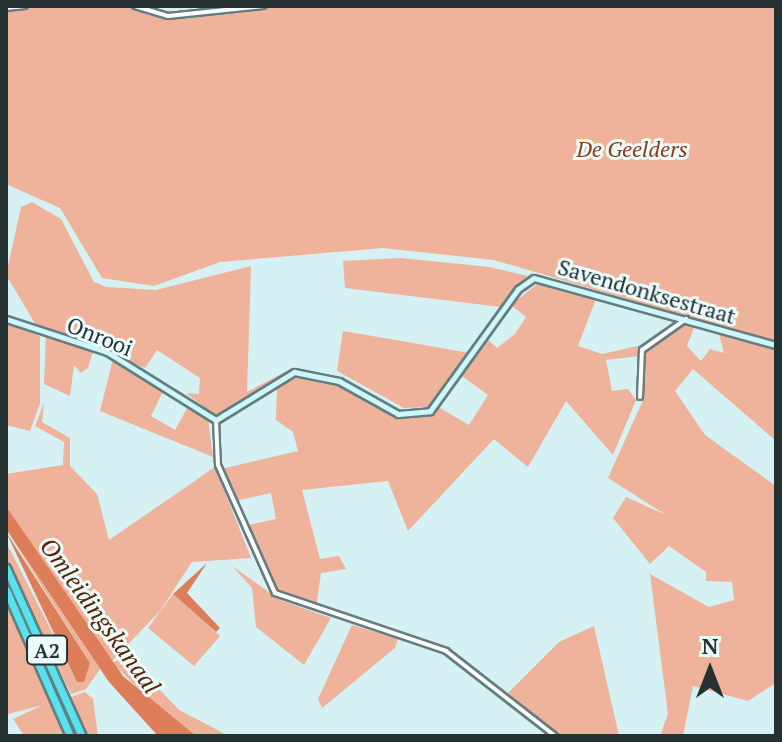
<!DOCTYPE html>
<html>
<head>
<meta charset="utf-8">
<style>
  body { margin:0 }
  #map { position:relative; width:782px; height:742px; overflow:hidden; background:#d5f1f4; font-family:"PT Serif",serif }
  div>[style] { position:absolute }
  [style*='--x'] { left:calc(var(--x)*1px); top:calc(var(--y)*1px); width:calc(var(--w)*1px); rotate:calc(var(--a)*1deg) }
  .green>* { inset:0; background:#efb29a }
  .water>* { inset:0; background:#dd7e58 }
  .roads { filter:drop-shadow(2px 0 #647d7f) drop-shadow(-2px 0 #647d7f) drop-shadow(0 2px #647d7f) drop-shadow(0 -2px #647d7f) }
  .street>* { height:4px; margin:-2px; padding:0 2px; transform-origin:2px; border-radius:2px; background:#fff }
  .secondary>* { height:5px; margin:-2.5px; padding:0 2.5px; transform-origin:2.5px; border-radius:2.5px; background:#cdf7fa }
  .highway>* { height:7px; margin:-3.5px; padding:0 3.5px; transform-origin:3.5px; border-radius:3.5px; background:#57e3ee }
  span { translate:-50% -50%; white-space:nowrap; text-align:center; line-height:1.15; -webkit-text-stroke:6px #ebfcfd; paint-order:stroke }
  .shield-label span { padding:2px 6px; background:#ebfcfd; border:2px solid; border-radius:6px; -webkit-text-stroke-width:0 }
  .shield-label { font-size:20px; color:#253031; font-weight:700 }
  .park-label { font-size:22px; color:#8f390f; font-style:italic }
  .street-label { font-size:22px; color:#253031 }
  .water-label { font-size:24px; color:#5d2204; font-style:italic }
  .frame { position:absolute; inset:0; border:8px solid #253031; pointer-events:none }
  .north { position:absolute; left:670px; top:630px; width:80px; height:80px; -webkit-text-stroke:6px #ebfcfd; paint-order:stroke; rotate:0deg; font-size:22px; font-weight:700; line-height:32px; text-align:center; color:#253031 }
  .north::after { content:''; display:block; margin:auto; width:28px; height:36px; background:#253031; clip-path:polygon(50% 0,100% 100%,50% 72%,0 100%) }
</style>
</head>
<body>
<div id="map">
  <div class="green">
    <i style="clip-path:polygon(36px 6px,132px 6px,169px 18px,266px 6px,776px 6px,776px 343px,494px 260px,383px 248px,220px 262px,154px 286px,102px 278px,60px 208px,6px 184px,6px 10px)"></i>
    <i style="clip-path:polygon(32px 202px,61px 219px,94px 282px,106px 287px,156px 290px,251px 266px,247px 392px,294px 367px,217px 417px,186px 393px,199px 394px,200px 378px,157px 350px,145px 368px,36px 325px,6px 275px,21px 207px)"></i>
    <i style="clip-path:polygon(401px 258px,489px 267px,528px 276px,501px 307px,345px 288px,343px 261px)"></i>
    <i style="clip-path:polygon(540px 282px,597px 296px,578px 346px,602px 354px,642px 345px,639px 356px,606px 360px,612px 391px,628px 389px,636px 400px,613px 455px,566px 401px,528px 467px,494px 439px,408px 531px,388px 481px,302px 490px,320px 559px,339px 556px,346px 569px,321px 573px,316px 608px,271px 586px,244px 526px,276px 519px,271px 493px,239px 500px,239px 515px,221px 469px,298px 451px,293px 432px,276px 420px,277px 386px,304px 375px,341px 385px,402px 419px,440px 408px,469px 425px,488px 395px,462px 376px,487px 339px,497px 348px,515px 334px,526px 317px,511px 305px)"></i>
    <i style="clip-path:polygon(687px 322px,695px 325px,687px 346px,701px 361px,710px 349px,724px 353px,719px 333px,776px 351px,776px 441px,693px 369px,675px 391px,705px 435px,776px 486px,776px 683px,748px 701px,693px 686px,683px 736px,660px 736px,668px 714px,650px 574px,709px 607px,734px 600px,732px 582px,706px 581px,706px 572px,669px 546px,650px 564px,613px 518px,626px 497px,666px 515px,608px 478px,644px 398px,644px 351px)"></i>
    <i style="clip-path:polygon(6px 323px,40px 336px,40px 403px,30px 431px,6px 425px)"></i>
    <i style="clip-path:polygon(343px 331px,413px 343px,469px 353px,432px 407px,404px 408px,337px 371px)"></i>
    <i style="clip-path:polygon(46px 336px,93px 352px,88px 368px,81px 373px,74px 365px,70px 396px,44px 384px)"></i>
    <i style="clip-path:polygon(113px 359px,164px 389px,151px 416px,175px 430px,189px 405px,208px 419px,213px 457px,100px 411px)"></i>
    <i style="clip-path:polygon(44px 403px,42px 422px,70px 438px,70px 466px,97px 494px,109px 540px,215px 467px,251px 558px,192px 562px,160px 611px,112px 661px,6px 506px,6px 474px,63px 465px,64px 442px,35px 426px)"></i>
    <i style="clip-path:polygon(6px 529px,100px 669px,86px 689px,71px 694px,6px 559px,6px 542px,78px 683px,90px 663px)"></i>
    <i style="clip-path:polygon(232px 566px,280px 600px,331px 618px,304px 665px,256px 627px,252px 588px)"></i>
    <i style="clip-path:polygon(173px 594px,220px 636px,194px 666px,148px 628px)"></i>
    <i style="clip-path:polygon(6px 604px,50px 695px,65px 736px,24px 736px,13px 719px,43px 705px,8px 714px)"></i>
    <i style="clip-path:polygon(352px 625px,398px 639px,395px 648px,322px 708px,318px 699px)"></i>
    <i style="clip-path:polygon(594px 626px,619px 736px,560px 736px,508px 693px,559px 642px)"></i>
    <i style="clip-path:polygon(126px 654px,179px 710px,229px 736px,196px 736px,171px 722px,113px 663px)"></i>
    <i style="clip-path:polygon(85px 692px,93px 699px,98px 736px,86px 736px,71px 697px)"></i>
  </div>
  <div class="water">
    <i style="clip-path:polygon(6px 506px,123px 676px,196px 736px,158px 736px,109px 682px,6px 529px)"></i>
    <i style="clip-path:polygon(6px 532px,90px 663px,84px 682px,77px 682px)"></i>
    <i style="clip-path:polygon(207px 563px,187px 593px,220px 628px,216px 632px,173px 594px)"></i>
  </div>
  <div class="roads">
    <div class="street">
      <i style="--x:135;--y:6;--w:34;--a:17"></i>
      <i style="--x:168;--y:16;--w:96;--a:-6"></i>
      <i style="--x:6;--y:8;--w:19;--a:-6"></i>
      <i style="--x:640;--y:397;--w:47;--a:-87.6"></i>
      <i style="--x:642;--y:350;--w:54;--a:-35.2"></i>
      <i style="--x:216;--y:420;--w:45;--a:87.5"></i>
      <i style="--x:218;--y:465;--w:140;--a:66"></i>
      <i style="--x:275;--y:593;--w:181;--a:18.7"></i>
      <i style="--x:446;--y:651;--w:138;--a:37.9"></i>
    </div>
    <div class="secondary">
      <i style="--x:6;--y:319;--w:106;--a:18.1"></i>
      <i style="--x:107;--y:352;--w:128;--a:32"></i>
      <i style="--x:216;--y:420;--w:92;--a:-31.6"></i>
      <i style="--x:294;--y:372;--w:46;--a:11.3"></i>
      <i style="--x:339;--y:381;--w:68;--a:29.2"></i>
      <i style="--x:398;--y:414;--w:32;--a:-5"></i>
      <i style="--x:430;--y:411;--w:150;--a:-54.2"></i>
      <i style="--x:518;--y:289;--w:19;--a:-35"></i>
      <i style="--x:534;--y:278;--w:251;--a:15.5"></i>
    </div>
    <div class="highway">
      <i style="--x:6;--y:568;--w:184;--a:65.7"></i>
      <i style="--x:6;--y:590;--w:159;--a:66.3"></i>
    </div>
  </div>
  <div class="shield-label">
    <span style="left:47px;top:650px">A2</span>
  </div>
  <div class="park-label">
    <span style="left:632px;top:149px">De Geelders</span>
  </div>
  <div class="street-label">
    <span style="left:647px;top:291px;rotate:16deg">Savendonksestraat</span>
    <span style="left:100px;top:336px;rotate:22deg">Onrooi</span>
  </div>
  <div class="water-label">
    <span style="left:100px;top:616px;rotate:54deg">Omleidingskanaal</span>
  </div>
  <div class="frame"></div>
  <div class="north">N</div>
</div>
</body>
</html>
